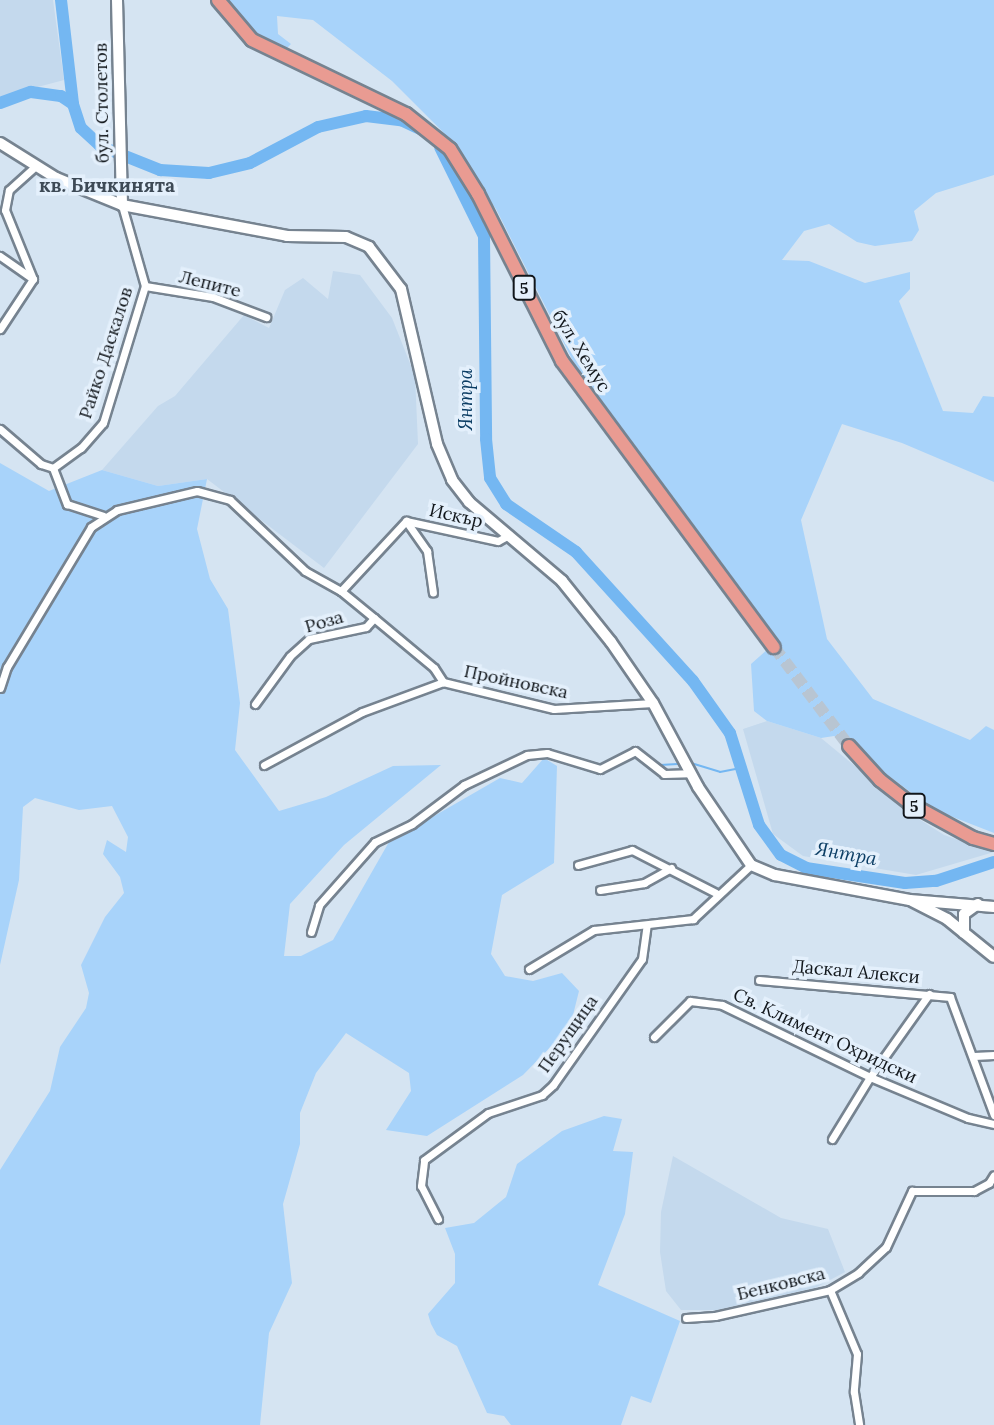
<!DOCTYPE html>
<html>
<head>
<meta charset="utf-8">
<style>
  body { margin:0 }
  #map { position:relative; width:994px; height:1425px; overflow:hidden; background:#d5e4f2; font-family:Lora,serif }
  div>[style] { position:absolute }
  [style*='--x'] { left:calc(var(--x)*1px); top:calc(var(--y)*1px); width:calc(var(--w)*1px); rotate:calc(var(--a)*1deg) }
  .built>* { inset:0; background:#c4d9ed }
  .green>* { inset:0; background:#a8d3fa }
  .stream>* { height:2px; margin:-1px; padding:0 1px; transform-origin:1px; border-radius:1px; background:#74b7f2 }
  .river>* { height:12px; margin:-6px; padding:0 6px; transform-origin:6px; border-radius:6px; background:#74b7f2 }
  .primary-tunnel>* { height:12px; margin-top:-6px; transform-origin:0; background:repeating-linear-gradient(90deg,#b8c5d2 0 12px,transparent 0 18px) }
  .roads { filter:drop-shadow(2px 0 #768390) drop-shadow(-2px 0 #768390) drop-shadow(0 2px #768390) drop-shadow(0 -2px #768390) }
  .street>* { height:7px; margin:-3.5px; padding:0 3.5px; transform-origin:3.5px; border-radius:3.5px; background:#fff }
  .secondary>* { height:10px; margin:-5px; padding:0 5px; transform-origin:5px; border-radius:5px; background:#fff }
  .primary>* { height:12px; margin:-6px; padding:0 6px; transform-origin:6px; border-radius:6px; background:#e99b92 }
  span { translate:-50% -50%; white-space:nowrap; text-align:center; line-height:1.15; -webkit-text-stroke:7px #e4f0fc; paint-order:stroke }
  .shield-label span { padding:2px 5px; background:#e4f0fc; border:2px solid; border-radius:5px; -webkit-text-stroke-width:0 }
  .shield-label { font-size:16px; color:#11161b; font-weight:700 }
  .street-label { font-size:18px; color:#11161b }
  .neighbourhood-label { font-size:19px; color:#3e4a56; font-weight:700 }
  .water-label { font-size:19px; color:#0b3d64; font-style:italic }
</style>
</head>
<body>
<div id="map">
  <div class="built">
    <i style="clip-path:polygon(0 0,53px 0,64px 80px,0 97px)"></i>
    <i style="clip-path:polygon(333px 271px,360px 275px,392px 318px,415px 376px,418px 444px,324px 568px,207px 479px,158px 486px,102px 470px,158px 406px,175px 396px,244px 315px,269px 328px,285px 290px,303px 278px,328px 299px)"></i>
    <i style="clip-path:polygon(767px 721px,821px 738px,919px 819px,944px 835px,994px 852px,916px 875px,803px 856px,773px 834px,743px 729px)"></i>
    <i style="clip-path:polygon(673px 1156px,781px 1218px,828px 1229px,845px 1272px,815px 1288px,717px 1310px,681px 1310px,666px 1291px,660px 1252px,661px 1212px)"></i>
  </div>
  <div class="green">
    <i style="clip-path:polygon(228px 0,994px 0,994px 175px,936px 193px,914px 211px,919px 230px,912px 241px,875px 246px,857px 242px,829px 224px,804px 231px,782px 260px,809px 261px,865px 283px,910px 272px,910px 289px,899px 301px,943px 411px,973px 413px,983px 396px,994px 397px,994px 482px,902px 443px,842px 424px,801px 520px,827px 639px,873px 699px,970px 740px,986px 726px,994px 730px,994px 833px,935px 810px,834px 736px,821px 738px,767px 721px,754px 711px,751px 664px,776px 642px,574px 363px,496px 209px,442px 131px,392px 81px,313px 20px,277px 16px,278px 34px,291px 44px,286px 49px,277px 47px,255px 33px,231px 10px)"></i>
    <i style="clip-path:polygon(0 463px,49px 491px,102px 470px,158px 486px,207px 479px,197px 529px,210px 579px,228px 609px,240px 703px,235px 750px,279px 811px,326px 797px,393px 766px,441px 765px,344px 845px,290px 904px,284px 956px,301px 956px,333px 940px,389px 842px,500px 778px,522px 783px,544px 758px,557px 766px,554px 863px,502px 895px,491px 954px,505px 976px,533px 981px,562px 973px,579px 991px,570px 1027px,523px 1075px,427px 1136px,386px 1130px,411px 1091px,409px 1073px,346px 1033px,316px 1073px,300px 1113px,300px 1144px,283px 1204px,292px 1283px,269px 1333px,260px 1425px,0 1425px,0 1170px,50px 1091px,60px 1047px,86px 1008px,89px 993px,81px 965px,105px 917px,124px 893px,120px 877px,103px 854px,107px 840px,126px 852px,128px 837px,112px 806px,79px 810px,35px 798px,23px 807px,19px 880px,0 965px)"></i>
    <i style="clip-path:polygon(604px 1116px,622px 1119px,613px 1151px,633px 1152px,625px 1214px,598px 1285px,680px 1321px,651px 1403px,631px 1396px,621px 1425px,511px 1425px,504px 1416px,487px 1413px,457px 1346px,437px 1335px,431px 1324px,428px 1314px,455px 1283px,455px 1254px,445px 1228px,474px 1223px,506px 1197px,517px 1164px,562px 1131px)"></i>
  </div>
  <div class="stream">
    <i style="--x:691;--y:763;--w:30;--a:17"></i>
    <i style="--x:720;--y:772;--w:21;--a:-11"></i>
    <i style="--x:660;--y:765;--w:22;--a:-3"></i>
  </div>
  <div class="river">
    <i style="--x:61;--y:0;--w:105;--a:83.4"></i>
    <i style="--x:73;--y:104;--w:25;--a:72"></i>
    <i style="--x:81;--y:128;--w:26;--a:43"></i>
    <i style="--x:100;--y:146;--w:65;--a:21.8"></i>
    <i style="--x:160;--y:170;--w:49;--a:3.5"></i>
    <i style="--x:209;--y:173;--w:42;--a:-13.7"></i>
    <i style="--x:250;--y:163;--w:77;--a:-27.9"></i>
    <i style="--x:318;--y:127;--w:49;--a:-12.9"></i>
    <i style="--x:366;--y:116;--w:35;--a:7"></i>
    <i style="--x:401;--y:120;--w:23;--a:25"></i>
    <i style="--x:0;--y:103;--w:33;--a:-20"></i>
    <i style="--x:31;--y:92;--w:30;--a:8"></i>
    <i style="--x:61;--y:96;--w:14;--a:34"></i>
    <i style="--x:440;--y:147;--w:99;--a:63.7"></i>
    <i style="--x:484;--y:236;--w:203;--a:89.4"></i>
    <i style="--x:486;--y:439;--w:39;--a:84"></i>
    <i style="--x:490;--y:478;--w:31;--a:58"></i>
    <i style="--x:506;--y:504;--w:85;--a:34.4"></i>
    <i style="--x:576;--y:552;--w:174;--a:47.8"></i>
    <i style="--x:693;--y:681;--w:64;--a:54.6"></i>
    <i style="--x:730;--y:733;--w:96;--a:72.5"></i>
    <i style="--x:759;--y:825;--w:37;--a:54"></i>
    <i style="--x:781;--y:855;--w:28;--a:27"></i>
    <i style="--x:806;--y:868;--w:100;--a:8.6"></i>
    <i style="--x:905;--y:883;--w:31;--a:-4"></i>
    <i style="--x:936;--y:881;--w:61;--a:-18.1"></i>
  </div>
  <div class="primary-tunnel">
    <i style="--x:774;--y:647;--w:124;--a:52.9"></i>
  </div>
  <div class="roads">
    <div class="street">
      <i style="--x:0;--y:256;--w:40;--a:34.9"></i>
      <i style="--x:33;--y:279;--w:74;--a:-112.1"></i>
      <i style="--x:5;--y:210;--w:20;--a:-79"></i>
      <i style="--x:9;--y:190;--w:36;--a:-42"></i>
      <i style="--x:145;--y:286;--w:69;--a:9.2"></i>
      <i style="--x:213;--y:297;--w:57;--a:20.7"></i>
      <i style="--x:0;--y:329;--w:60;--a:-56.6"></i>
      <i style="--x:0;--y:429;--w:54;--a:40.5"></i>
      <i style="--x:41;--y:464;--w:13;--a:18"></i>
      <i style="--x:53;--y:468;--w:34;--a:-36"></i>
      <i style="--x:81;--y:448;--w:33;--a:-49"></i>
      <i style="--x:103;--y:423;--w:143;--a:-73"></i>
      <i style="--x:145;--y:286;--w:84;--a:-105.9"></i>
      <i style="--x:53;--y:468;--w:39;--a:69"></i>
      <i style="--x:67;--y:504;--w:38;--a:18"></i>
      <i style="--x:406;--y:521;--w:37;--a:55"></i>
      <i style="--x:427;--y:551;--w:42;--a:81.9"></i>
      <i style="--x:341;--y:591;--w:96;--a:-47.1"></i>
      <i style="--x:406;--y:521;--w:94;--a:12.3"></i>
      <i style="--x:498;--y:541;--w:13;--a:-29"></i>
      <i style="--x:0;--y:688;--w:22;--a:-72"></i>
      <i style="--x:7;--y:667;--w:163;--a:-59"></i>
      <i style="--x:91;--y:527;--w:31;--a:-33"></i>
      <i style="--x:117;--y:510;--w:82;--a:-13.4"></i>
      <i style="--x:197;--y:491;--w:34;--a:15"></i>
      <i style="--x:230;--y:500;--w:103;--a:43.4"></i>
      <i style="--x:305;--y:571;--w:41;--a:29.1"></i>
      <i style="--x:341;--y:591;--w:43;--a:39.3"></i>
      <i style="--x:255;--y:704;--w:59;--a:-53.9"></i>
      <i style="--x:290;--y:656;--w:25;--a:-42"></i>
      <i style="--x:309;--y:639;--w:58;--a:-11.9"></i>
      <i style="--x:366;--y:627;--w:12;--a:-48"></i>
      <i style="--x:374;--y:618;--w:78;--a:39.8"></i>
      <i style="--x:434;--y:668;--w:17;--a:57"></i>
      <i style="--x:264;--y:765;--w:111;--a:-28.4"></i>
      <i style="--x:362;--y:712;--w:86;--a:-20.3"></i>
      <i style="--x:443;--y:682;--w:114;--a:13.7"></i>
      <i style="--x:554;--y:709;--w:99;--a:-3.5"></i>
      <i style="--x:578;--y:865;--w:56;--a:-15.5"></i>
      <i style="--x:632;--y:850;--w:94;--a:27.1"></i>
      <i style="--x:600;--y:890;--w:45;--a:-9"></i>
      <i style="--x:644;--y:883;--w:31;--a:-29"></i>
      <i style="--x:311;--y:932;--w:28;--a:-73"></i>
      <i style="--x:319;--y:905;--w:84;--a:-48.4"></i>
      <i style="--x:375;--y:842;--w:41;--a:-25.9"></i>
      <i style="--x:412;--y:824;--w:65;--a:-36.9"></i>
      <i style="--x:464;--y:785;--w:70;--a:-25.5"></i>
      <i style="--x:527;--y:755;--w:20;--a:-6"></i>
      <i style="--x:547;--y:753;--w:55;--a:16.8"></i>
      <i style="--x:600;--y:769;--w:39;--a:-27"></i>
      <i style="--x:635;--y:751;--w:37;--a:38"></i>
      <i style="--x:664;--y:774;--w:25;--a:-2"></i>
      <i style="--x:529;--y:969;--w:76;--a:-31"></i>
      <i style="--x:594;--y:930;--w:100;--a:-6.3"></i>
      <i style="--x:693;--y:919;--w:79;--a:-43"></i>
      <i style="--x:759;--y:980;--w:192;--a:5.1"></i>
      <i style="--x:950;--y:997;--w:126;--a:69.6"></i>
      <i style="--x:654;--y:1037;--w:51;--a:-45"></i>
      <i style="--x:690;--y:1001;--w:32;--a:7"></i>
      <i style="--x:722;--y:1005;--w:165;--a:25.9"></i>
      <i style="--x:870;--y:1077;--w:106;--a:22.7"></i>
      <i style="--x:968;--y:1118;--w:27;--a:13"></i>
      <i style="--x:974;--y:1056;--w:20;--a:-3"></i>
      <i style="--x:832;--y:1139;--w:73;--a:-58.5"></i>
      <i style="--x:870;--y:1077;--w:102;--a:-54.6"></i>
      <i style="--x:438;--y:1219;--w:37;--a:-117"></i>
      <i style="--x:421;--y:1186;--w:26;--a:-83"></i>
      <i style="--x:424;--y:1160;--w:79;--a:-36.3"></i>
      <i style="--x:488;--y:1113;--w:57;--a:-18.4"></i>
      <i style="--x:542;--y:1095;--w:15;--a:-42"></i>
      <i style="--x:553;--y:1085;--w:154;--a:-54.8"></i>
      <i style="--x:642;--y:959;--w:34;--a:-82"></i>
      <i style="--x:830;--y:1290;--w:69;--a:67.1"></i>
      <i style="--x:857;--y:1354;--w:38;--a:95"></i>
      <i style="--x:854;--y:1392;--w:33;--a:81"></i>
      <i style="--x:686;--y:1318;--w:29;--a:-4"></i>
      <i style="--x:715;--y:1316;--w:118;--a:-12.7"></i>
      <i style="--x:830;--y:1290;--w:33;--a:-31"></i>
      <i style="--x:858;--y:1273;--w:38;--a:-43"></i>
      <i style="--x:886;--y:1247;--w:62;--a:-65.1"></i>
      <i style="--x:912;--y:1191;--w:62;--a:0"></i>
      <i style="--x:974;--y:1191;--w:17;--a:-28"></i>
      <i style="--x:989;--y:1183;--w:9;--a:-58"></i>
    </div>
    <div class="secondary">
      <i style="--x:117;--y:0;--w:205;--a:88.6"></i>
      <i style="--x:0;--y:143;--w:66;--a:32"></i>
      <i style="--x:56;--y:178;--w:71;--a:22.2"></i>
      <i style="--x:122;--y:205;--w:168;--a:10.6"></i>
      <i style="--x:287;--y:236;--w:59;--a:1"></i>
      <i style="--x:346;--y:237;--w:25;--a:23"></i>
      <i style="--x:369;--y:247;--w:53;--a:52.7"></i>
      <i style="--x:401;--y:289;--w:159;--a:76.9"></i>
      <i style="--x:437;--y:444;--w:39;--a:67"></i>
      <i style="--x:452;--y:480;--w:28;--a:52"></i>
      <i style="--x:469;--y:502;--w:122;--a:40.3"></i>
      <i style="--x:562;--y:581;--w:78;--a:51.2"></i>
      <i style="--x:611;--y:642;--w:74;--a:55.5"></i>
      <i style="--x:653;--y:703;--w:95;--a:61.8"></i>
      <i style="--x:698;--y:787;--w:94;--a:55.8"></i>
      <i style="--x:751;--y:865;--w:26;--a:23"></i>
      <i style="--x:775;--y:875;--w:137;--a:10.5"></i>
      <i style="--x:910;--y:900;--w:84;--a:4.8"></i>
      <i style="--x:912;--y:901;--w:39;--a:27"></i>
      <i style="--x:947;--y:919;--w:60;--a:39"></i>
      <i style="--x:964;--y:933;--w:19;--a:-90"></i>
      <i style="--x:964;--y:914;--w:17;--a:-36"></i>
    </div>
    <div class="primary">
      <i style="--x:218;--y:0;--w:52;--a:49.6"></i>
      <i style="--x:252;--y:40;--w:171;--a:25.7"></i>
      <i style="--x:406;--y:114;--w:56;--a:38.5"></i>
      <i style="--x:450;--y:149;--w:53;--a:58.1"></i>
      <i style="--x:478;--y:194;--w:187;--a:63.3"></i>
      <i style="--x:562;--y:361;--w:356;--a:53.5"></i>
      <i style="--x:849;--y:746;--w:46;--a:47.6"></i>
      <i style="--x:880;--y:780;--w:37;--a:38"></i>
      <i style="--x:909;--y:803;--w:73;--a:28.7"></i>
      <i style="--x:973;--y:838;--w:22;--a:16"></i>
    </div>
  </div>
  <div class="shield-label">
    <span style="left:524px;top:288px">5</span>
    <span style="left:914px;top:806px">5</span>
  </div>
  <div class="street-label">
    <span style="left:102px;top:103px;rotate:-91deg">бул. Столетов</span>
    <span style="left:210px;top:284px;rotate:14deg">Лепите</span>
    <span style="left:581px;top:351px;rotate:58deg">бул. Хемус</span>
    <span style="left:106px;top:353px;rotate:-72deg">Райко Даскалов</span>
    <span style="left:456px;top:516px;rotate:13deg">Искър</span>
    <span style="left:324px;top:622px;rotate:-16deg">Роза</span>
    <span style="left:516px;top:682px;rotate:12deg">Пройновска</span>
    <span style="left:856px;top:972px;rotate:5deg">Даскал Алекси</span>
    <span style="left:568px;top:1034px;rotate:-55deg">Перущица</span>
    <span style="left:825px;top:1036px;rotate:25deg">Св. Климент Охридски</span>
    <span style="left:781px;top:1284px;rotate:-14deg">Бенковска</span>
  </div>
  <div class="neighbourhood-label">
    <span style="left:107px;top:186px">кв. Бичкинята</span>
  </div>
  <div class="water-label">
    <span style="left:466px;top:400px;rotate:-90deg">Янтра</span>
    <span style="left:846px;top:854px;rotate:10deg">Янтра</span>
  </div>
</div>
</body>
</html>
